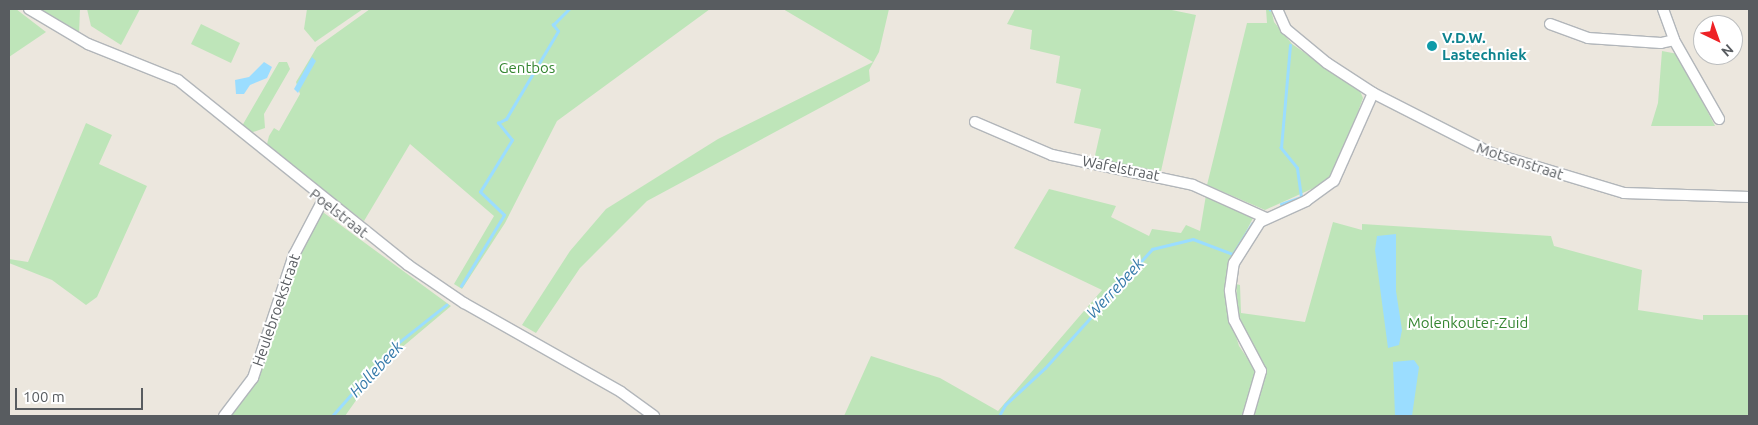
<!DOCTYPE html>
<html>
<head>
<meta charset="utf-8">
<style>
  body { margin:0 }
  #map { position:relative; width:1758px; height:425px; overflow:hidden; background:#ece7de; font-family:Ubuntu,sans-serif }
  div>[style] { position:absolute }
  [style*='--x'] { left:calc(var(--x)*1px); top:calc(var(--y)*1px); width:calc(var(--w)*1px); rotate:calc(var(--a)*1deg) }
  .green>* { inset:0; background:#bee5b9 }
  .water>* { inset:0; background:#9bddff }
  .stream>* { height:2.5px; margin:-1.25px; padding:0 1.25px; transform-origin:1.25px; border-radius:1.25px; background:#9bddff }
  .roads { filter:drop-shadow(1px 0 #b2b6ba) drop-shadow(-1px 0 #b2b6ba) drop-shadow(0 1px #b2b6ba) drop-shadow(0 -1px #b2b6ba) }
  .minor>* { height:10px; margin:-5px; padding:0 5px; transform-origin:5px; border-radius:5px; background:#fff }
  .dots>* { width:14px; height:14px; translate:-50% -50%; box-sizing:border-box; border:2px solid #fff; border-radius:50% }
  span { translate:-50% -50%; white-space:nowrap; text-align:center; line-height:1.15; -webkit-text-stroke:4px #fff; paint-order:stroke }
  .culture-label { font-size:15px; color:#0d838f; font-weight:700 }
  .left { translate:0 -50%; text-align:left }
  .park-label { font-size:15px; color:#368632 }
  .street-label { font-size:15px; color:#585c60 }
  .water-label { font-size:16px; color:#357aaa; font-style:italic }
  .frame { position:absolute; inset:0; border:10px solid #585c60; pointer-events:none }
  .north { position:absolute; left:1693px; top:15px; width:50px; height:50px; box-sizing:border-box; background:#fff; border:1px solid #bcbebf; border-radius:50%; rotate:138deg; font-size:14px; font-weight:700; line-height:20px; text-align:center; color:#585c60 }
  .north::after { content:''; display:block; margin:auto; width:18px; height:22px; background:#ee2226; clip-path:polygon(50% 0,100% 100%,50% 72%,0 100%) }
  .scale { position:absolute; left:15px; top:388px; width:128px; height:22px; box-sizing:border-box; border:2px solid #585c60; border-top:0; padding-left:6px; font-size:15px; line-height:18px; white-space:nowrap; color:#585c60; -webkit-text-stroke:4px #fff; paint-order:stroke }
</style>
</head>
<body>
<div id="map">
  <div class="green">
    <i style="clip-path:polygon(9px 9px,16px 9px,46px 32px,9px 57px)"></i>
    <i style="clip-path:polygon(35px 9px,80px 9px,79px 34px)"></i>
    <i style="clip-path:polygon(87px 9px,140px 9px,121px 45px,91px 26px)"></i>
    <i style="clip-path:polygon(307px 9px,363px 9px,315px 42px,304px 29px)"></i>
    <i style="clip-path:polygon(370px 9px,710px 9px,557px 121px,505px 223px,462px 289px,454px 284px,494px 216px,410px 144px,364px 221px,266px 148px,269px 136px,274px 128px,279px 131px,300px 94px,296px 82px,317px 47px)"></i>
    <i style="clip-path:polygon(783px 9px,889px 9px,879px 52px,869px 70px,870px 81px,647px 201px,580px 268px,536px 333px,522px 325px,570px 251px,606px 209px,718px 139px,873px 62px)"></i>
    <i style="clip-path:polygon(1015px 9px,1167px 9px,1196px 15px,1161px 171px,1094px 160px,1101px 129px,1074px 123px,1081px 89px,1056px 83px,1060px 56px,1030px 49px,1032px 30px,1007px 24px)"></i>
    <i style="clip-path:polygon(1266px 9px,1271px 9px,1274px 22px,1292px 44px,1360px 91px,1363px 98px,1342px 156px,1327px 182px,1265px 210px,1207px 185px,1247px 23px,1267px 23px)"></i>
    <i style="clip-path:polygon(201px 24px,240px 43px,231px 63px,191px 44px)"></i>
    <i style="clip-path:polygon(1662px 51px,1678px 54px,1715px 126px,1651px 126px,1658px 103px)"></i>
    <i style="clip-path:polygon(279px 62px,287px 62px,290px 69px,264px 114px,265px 128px,250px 133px,242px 126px)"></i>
    <i style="clip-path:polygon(86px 123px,112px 135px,99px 164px,147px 186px,97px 297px,86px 305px,52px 280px,9px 263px,9px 259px,28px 262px)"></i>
    <i style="clip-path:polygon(1049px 189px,1116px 206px,1111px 217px,1149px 236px,1152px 229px,1181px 233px,1186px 225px,1200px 231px,1206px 195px,1253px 218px,1237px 249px,1230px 316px,1239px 346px,1257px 372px,1244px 416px,844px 416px,871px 356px,940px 378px,998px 411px,1102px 290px,1014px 248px)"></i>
    <i style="clip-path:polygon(320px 210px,451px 306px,381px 365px,345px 416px,227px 416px,265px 358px,288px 277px)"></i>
    <i style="clip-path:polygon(1333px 222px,1362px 230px,1362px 224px,1551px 236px,1554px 246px,1642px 270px,1638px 310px,1703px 320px,1703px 315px,1749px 315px,1749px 416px,1254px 416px,1264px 375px,1239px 327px,1236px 284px,1240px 285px,1241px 313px,1305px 322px)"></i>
  </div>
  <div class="water">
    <i style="clip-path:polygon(312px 57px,316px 61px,298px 93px,294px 89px)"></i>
    <i style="clip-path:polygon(264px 62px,272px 67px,267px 78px,250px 85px,244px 94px,236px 94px,235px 80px,249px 77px)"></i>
    <i style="clip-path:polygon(1396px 234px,1396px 291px,1402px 330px,1399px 345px,1388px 348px,1375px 250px,1377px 236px)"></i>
    <i style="clip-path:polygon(1414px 360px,1419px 367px,1412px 416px,1395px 416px,1393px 362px)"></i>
  </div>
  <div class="stream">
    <i style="--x:1270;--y:10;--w:1;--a:-90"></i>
    <i style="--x:1281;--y:204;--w:21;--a:-19"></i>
    <i style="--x:1301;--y:197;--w:29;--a:-98"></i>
    <i style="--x:1297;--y:168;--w:26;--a:-129"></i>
    <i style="--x:1281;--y:148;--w:103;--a:-85"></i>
    <i style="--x:461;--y:286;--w:83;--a:-58.8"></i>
    <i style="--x:504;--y:215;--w:33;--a:-136"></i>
    <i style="--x:480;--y:192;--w:61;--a:-58.4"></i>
    <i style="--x:512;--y:140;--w:22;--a:-129"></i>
    <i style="--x:498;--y:123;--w:9;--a:-27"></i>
    <i style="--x:506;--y:119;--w:102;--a:-59.4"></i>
    <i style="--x:558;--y:31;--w:8;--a:-130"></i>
    <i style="--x:553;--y:25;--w:23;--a:-45"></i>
    <i style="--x:332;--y:416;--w:92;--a:-48.5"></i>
    <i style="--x:393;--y:347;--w:68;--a:-38.4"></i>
    <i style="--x:999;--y:416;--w:13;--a:-61"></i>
    <i style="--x:1005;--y:405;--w:54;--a:-42.8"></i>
    <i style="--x:1045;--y:368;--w:160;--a:-48"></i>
    <i style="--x:1152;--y:249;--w:42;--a:-13.7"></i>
    <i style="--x:1193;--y:239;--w:43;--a:20.6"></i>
    <i style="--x:1233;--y:254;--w:36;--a:-58"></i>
  </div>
  <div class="roads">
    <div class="minor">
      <i style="--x:29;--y:9;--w:69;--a:30.7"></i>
      <i style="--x:88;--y:44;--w:97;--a:21.8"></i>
      <i style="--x:178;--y:80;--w:295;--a:38.8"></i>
      <i style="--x:408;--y:265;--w:68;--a:34.2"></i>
      <i style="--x:464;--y:303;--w:180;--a:29.5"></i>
      <i style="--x:621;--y:392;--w:41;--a:36"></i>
      <i style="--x:1277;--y:9;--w:22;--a:66"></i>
      <i style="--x:1286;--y:29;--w:53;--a:39.7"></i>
      <i style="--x:1327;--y:63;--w:55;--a:33.1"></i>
      <i style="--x:1373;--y:93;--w:132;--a:27"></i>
      <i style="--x:1491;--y:153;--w:139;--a:16.7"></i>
      <i style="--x:1624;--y:193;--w:125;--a:1.8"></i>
      <i style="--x:1663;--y:9;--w:33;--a:70"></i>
      <i style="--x:1674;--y:40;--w:91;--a:60.3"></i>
      <i style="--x:1550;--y:24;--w:40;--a:20.2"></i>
      <i style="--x:1588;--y:38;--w:73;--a:3.9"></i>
      <i style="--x:1661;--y:43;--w:13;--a:-13"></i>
      <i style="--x:975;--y:122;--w:84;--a:23.2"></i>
      <i style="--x:1052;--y:155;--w:144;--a:12"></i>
      <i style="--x:1193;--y:185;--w:80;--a:24.3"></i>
      <i style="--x:224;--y:416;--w:48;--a:-52.7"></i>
      <i style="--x:253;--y:378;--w:130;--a:-71.6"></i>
      <i style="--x:294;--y:255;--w:62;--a:-62.2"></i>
      <i style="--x:1248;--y:416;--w:47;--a:-73.9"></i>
      <i style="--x:1261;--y:371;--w:58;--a:-117.9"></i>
      <i style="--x:1234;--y:320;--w:30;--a:-98"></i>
      <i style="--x:1230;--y:290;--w:27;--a:-82"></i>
      <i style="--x:1234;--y:263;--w:49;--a:-57.6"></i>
      <i style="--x:1260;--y:222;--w:51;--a:-24.5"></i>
      <i style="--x:1306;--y:201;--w:34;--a:-36"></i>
      <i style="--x:1334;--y:181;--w:96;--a:-66.1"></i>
    </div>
  </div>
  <div class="dots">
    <i style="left:1432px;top:46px;background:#0f9aa8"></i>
  </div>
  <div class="culture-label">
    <span class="left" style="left:1442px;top:46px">V.D.W.<br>Lastechniek</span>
  </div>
  <div class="park-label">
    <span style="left:527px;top:68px">Gentbos</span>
    <span style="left:1468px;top:323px">Molenkouter-Zuid</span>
  </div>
  <div class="street-label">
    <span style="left:1520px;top:161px;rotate:18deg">Motsenstraat</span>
    <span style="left:1121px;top:168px;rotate:11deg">Wafelstraat</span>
    <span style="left:339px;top:213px;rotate:38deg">Poelstraat</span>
    <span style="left:276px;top:310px;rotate:-71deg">Heulebroekstraat</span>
  </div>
  <div class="water-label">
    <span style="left:1115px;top:288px;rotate:-47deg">Werrebeek</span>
    <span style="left:376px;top:369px;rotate:-47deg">Hollebeek</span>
  </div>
  <div class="frame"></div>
  <div class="north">N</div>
  <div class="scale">100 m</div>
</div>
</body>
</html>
